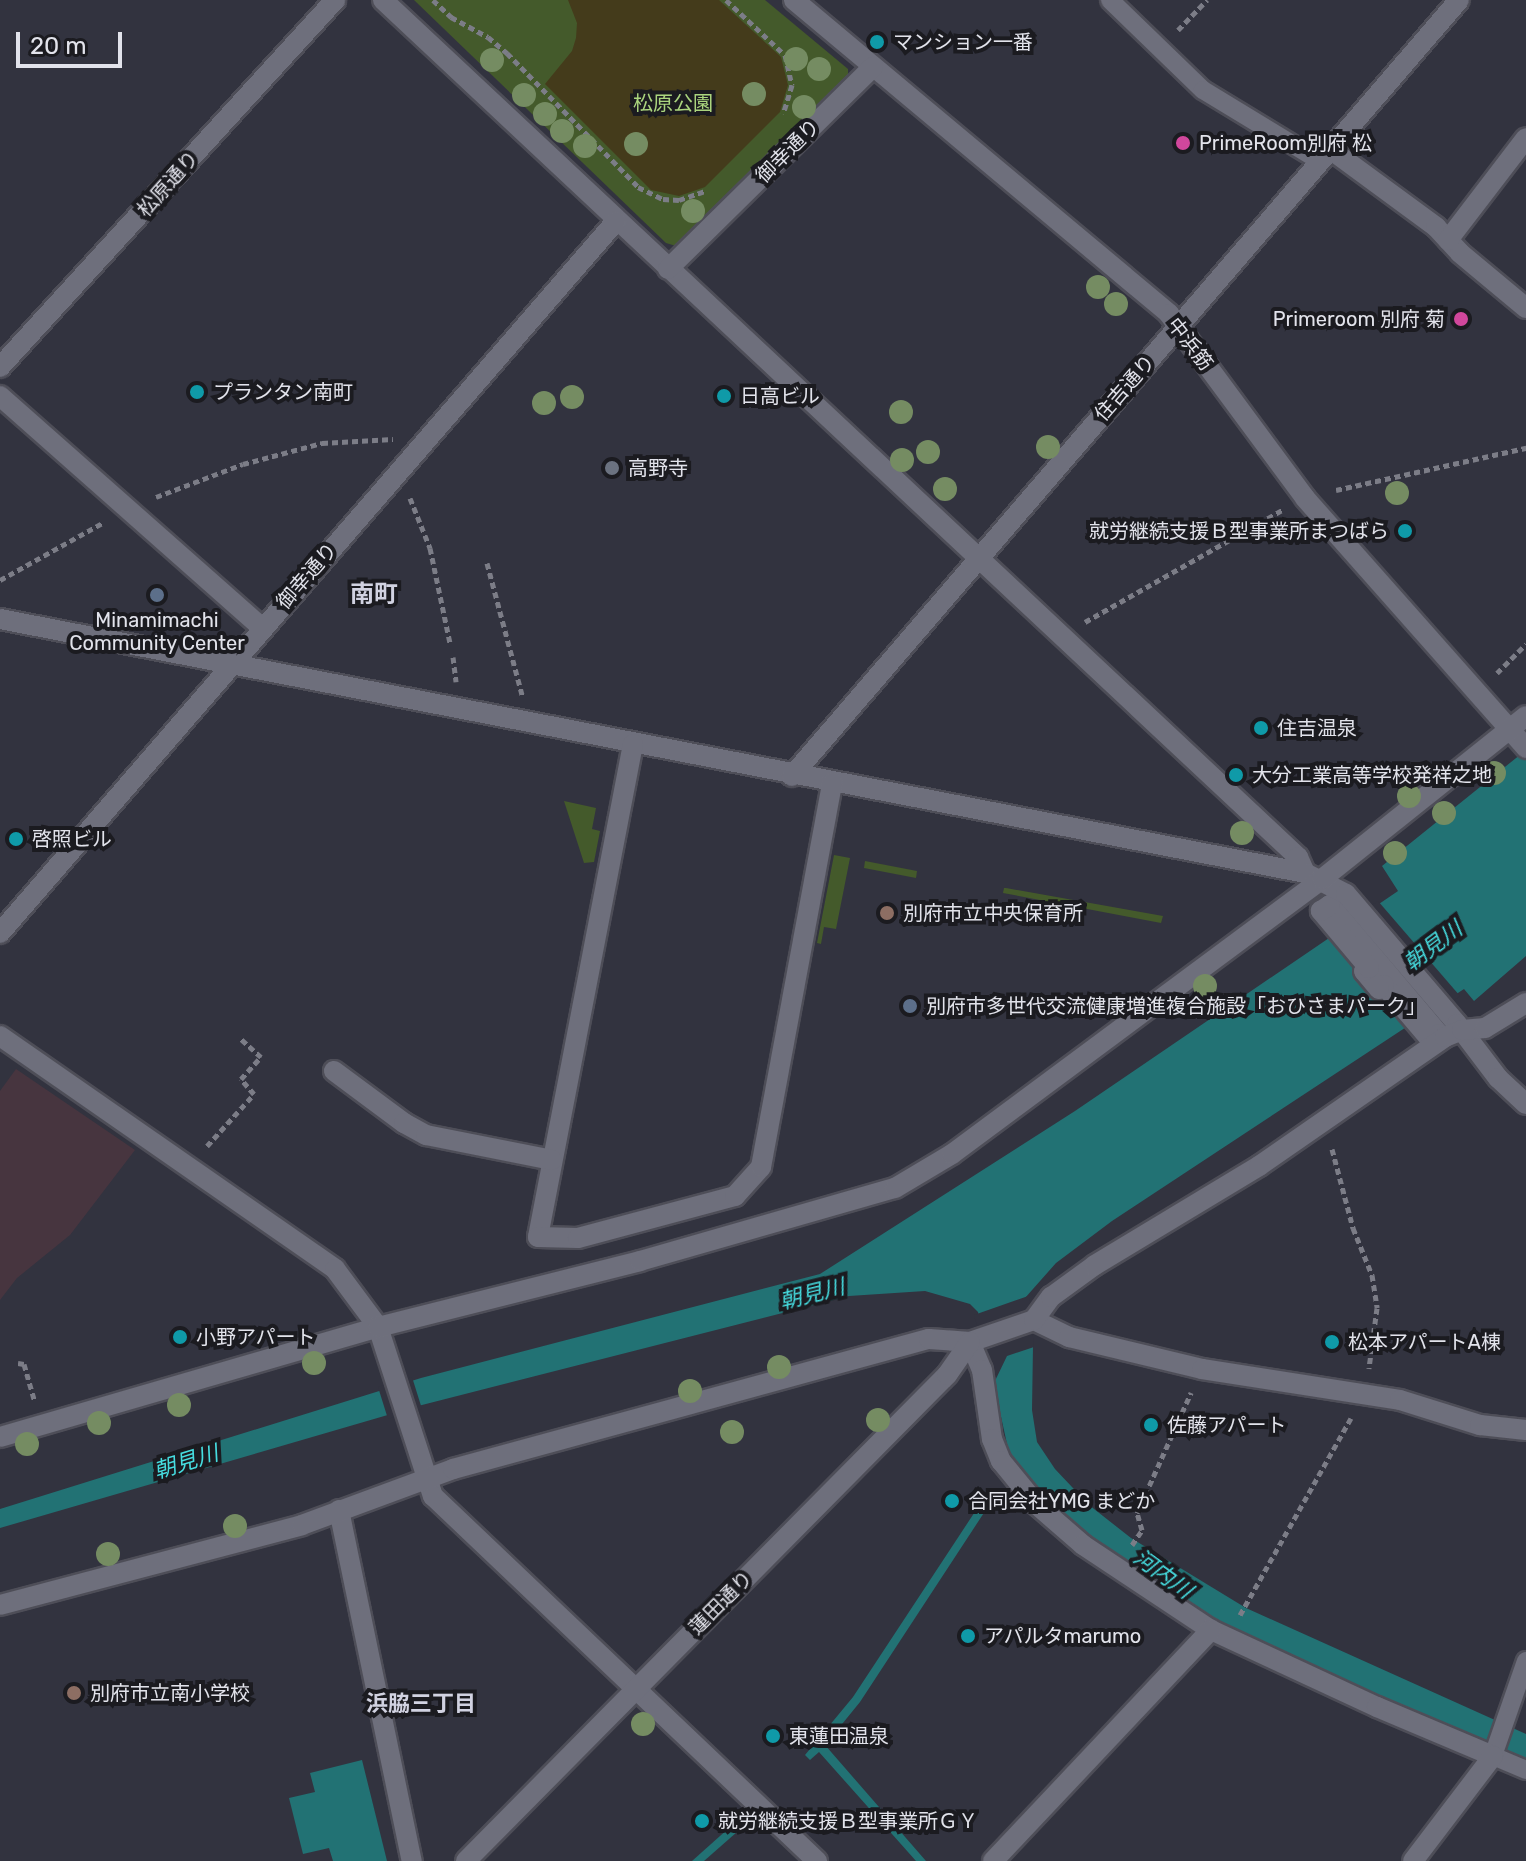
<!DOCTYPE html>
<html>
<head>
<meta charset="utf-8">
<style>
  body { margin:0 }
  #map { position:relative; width:1526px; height:1861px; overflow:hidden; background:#32333f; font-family:Rubik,"Noto Sans JP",sans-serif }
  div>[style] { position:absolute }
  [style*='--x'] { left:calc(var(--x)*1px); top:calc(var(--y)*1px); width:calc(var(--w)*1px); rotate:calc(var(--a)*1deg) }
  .industrial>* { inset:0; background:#47353f }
  .green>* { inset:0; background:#445a2b }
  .sand>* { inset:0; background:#443b1b }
  .water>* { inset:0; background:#227274 }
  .pier>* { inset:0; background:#32333f }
  .path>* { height:5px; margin-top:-2.5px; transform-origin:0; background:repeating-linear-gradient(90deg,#7c7d87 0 6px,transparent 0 10px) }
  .roads { filter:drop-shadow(2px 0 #4e4e58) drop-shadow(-2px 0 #4e4e58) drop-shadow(0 2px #4e4e58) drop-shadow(0 -2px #4e4e58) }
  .service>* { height:18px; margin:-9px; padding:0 9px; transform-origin:9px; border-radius:9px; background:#6e6f7c }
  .pedestrian>* { height:20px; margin:-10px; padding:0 10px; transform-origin:10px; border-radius:10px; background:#6e6f7c }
  .minor>* { height:20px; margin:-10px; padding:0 10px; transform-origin:10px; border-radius:10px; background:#6e6f7c }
  .trees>* { width:24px; height:24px; margin:-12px; border-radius:50%; background:#758c62 }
  .dots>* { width:22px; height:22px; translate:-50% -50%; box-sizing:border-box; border:4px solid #1b1b20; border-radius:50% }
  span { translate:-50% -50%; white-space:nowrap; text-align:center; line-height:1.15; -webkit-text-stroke:8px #1b1b20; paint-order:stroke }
  .poi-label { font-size:20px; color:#e2e3eb }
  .left { translate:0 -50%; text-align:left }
  .right { translate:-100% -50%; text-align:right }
  .park-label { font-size:20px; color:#abd57e }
  .street-label { font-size:20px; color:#e2e3eb }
  .water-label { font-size:22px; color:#46dde0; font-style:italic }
  .neighbourhood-label { font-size:22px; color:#d1d2e1; font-weight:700 }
  .quarter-label { font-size:24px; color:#d1d2e1; font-weight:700 }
  .scale { position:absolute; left:16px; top:32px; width:106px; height:36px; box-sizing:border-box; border:4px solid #e2e3eb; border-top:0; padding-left:10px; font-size:24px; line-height:28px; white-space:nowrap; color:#e2e3eb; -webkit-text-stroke:6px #1b1b20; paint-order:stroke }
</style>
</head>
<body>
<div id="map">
  <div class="industrial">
    <i style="clip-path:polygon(16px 1069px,135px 1150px,70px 1235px,17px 1278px,0 1300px,0 1091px)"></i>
  </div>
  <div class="green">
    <i style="clip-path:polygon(414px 0,765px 0,848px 69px,848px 76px,676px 246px,666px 243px)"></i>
    <i style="clip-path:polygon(564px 801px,596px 808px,592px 829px,600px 831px,594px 862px,584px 863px)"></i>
    <i style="clip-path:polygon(834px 855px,850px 858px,836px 929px,824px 927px,821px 944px,817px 943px)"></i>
    <i style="clip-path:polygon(865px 861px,917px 871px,916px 878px,864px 868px)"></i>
    <i style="clip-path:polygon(1004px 888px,1006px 888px,1163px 916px,1161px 923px,1003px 893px)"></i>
  </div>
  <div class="sand">
    <i style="clip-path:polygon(568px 0,719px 0,781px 57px,788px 85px,780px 112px,705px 187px,679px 196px,651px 190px,545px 84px,572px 51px,576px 38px,577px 23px)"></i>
  </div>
  <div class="water">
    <i style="clip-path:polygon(1526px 750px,1526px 956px,1474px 1001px,1464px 989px,1112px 1221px,1056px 1263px,1025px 1298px,1033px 1346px,1032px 1410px,1037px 1442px,1055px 1469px,1089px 1505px,1131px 1538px,1246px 1608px,1526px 1734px,1526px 1762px,1228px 1630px,1114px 1560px,1034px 1491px,1009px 1453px,978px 1312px,970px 1304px,925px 1291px,849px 1296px,422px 1405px,0 1528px,0 1509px,421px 1378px,820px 1274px,1075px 1111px,1398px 891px,1382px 866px)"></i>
    <i style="clip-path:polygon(986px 1495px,993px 1499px,860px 1702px,825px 1745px,926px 1861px,916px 1861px,819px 1752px,810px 1760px,805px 1755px,853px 1697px)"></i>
    <i style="clip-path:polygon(362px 1760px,387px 1861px,333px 1861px,329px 1848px,303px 1854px,289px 1798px,315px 1792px,310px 1773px)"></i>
    <i style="clip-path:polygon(748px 1811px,754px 1817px,704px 1861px,692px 1861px)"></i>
  </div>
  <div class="pier">
    <i style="clip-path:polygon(1378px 901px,1460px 996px,1427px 1019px,1346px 924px)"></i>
    <i style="clip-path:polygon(1034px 1294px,1029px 1299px,1034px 1347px,1007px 1356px,993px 1385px,974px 1315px)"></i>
    <i style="clip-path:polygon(412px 1377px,422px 1409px,388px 1419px,378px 1387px)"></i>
  </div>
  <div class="path">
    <i style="--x:433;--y:0;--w:25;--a:43"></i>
    <i style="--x:451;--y:17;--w:42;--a:28.4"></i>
    <i style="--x:488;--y:37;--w:25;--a:40"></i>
    <i style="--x:507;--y:53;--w:187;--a:45.6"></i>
    <i style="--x:638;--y:187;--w:28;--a:26"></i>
    <i style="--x:663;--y:199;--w:16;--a:4"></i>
    <i style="--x:679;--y:200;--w:28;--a:-19"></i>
    <i style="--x:726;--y:0;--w:81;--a:43"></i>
    <i style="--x:785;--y:55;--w:31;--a:77"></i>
    <i style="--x:792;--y:85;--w:30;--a:107"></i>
    <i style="--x:1178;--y:30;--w:42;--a:-46"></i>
    <i style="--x:1336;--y:490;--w:195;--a:-12.5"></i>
    <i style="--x:156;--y:497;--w:93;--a:-20.8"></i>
    <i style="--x:243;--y:464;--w:82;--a:-14.9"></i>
    <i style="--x:322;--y:443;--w:71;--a:-3.2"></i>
    <i style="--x:410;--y:498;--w:54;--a:68.2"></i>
    <i style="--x:430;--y:548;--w:97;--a:78.1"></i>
    <i style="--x:487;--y:563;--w:137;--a:75.1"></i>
    <i style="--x:0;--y:580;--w:119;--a:-29.1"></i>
    <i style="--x:1085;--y:622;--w:227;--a:-29.6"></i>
    <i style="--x:453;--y:657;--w:25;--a:83"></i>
    <i style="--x:1497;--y:673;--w:41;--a:-45"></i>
    <i style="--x:207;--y:1146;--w:70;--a:-47.9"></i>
    <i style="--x:254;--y:1094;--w:20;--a:-131"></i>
    <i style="--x:241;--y:1079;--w:30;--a:-48"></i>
    <i style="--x:261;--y:1057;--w:27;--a:-138"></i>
    <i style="--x:1332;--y:1149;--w:82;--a:75.1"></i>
    <i style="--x:1353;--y:1228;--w:51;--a:68"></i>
    <i style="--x:1372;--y:1275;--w:33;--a:81"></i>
    <i style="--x:1377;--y:1308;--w:61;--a:97.6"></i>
    <i style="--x:18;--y:1363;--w:6;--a:9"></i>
    <i style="--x:24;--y:1364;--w:37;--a:74"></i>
    <i style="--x:1132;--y:1545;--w:18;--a:-56"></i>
    <i style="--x:1142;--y:1530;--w:18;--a:-106"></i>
    <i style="--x:1137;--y:1513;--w:132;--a:-65.8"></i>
    <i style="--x:1240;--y:1615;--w:226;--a:-60.6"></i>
  </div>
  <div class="roads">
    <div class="service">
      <i style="--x:1110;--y:0;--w:129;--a:44.1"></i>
      <i style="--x:1203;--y:90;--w:137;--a:31.3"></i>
      <i style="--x:1526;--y:1661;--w:101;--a:109.2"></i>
      <i style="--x:1493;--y:1756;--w:36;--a:23"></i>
    </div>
    <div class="pedestrian">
      <i style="--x:1330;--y:905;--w:169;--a:49.8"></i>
      <i style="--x:1439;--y:1034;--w:10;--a:151"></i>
      <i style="--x:1430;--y:1039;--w:71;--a:-130.4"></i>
      <i style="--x:1384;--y:985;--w:6;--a:141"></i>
      <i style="--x:1379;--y:989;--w:23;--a:-130"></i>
      <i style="--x:1364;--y:971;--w:6;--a:-31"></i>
      <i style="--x:1369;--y:968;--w:75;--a:-130.1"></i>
      <i style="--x:1321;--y:911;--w:11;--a:-34"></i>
    </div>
    <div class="minor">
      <i style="--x:383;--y:0;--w:1254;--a:43.13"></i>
      <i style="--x:1298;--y:857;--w:17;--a:66"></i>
      <i style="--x:1305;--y:873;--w:46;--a:27.1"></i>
      <i style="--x:1346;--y:894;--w:171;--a:49.5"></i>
      <i style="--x:1457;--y:1024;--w:68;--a:52.8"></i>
      <i style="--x:1498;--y:1078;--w:38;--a:43"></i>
      <i style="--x:794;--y:0;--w:489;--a:39.9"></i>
      <i style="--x:1169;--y:314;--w:229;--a:53.5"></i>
      <i style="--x:1305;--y:498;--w:334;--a:48.5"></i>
      <i style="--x:1330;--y:149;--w:132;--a:36.3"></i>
      <i style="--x:1436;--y:227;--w:35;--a:47"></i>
      <i style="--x:1460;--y:253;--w:86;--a:39.8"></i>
      <i style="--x:1448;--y:240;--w:128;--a:-52.6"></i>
      <i style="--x:668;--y:269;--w:288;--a:-44.6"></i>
      <i style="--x:0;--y:367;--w:497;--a:-47.6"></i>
      <i style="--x:0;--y:396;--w:350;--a:41.5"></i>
      <i style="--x:0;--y:619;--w:1329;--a:11.01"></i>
      <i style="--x:633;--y:744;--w:502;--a:100.91"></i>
      <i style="--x:538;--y:1237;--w:40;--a:1.4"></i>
      <i style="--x:578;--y:1238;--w:163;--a:-15"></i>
      <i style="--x:735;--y:1196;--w:39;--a:-48"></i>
      <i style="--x:761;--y:1167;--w:391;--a:-79.5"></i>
      <i style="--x:792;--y:776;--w:1023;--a:-49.32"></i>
      <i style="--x:0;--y:933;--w:941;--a:-49.13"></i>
      <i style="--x:0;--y:1036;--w:408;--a:34.8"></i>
      <i style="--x:335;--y:1269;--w:72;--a:53.4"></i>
      <i style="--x:378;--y:1327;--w:178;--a:72"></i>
      <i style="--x:433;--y:1496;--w:530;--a:43.55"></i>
      <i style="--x:334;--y:1071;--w:87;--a:36.6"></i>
      <i style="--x:404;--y:1123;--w:25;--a:29"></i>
      <i style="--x:426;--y:1135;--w:128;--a:11.2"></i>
      <i style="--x:1034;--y:1320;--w:39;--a:26"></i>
      <i style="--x:1069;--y:1337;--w:137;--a:13.5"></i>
      <i style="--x:1202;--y:1369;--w:200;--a:8.9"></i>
      <i style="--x:1400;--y:1400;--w:84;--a:17.4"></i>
      <i style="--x:1480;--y:1425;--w:46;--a:6.2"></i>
      <i style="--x:970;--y:1342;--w:30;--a:67"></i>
      <i style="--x:982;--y:1370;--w:70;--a:81.8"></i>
      <i style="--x:992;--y:1439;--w:24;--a:68"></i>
      <i style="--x:1001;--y:1461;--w:57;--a:50.7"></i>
      <i style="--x:1037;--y:1505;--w:61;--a:41"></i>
      <i style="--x:1083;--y:1545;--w:154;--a:33.6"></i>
      <i style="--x:1211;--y:1630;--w:183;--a:24.9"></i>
      <i style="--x:1377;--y:1707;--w:126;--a:22.9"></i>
      <i style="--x:1493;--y:1756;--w:132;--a:127.3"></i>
      <i style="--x:0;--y:1437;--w:394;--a:-16.2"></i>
      <i style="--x:378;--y:1327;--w:270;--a:-14.1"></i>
      <i style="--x:640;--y:1261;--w:265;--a:-16"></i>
      <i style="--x:895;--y:1188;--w:66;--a:-30.8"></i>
      <i style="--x:952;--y:1154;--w:461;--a:-36.6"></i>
      <i style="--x:1322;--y:879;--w:261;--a:-38.6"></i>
      <i style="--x:339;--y:1510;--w:359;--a:78.3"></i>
      <i style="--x:0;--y:1605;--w:312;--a:-14.8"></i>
      <i style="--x:302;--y:1525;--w:161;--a:-20.3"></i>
      <i style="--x:453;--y:1469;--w:493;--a:-15.3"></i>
      <i style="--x:929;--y:1339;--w:41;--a:4.2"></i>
      <i style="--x:970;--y:1342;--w:68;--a:-19"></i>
      <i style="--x:1034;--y:1320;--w:29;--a:-54"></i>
      <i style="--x:1051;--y:1297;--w:54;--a:-36"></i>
      <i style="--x:1095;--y:1265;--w:192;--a:-31.1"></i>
      <i style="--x:1259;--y:1166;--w:226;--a:-34.7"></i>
      <i style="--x:1445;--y:1037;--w:18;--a:-22"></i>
      <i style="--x:1462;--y:1030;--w:23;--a:-5"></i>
      <i style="--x:1485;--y:1028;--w:48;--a:-31.4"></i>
      <i style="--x:466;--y:1861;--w:684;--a:-45.3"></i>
      <i style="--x:947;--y:1375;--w:40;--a:-55.1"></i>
      <i style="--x:993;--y:1861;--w:318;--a:-46.7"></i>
    </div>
  </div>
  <div class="trees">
    <i style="left:796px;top:59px"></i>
    <i style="left:492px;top:60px"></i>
    <i style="left:819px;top:69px"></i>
    <i style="left:754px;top:94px"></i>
    <i style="left:524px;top:95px"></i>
    <i style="left:804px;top:107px"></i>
    <i style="left:545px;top:114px"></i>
    <i style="left:562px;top:131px"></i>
    <i style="left:636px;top:144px"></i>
    <i style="left:585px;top:146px"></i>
    <i style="left:693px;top:211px"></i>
    <i style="left:1098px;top:287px"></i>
    <i style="left:1116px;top:304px"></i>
    <i style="left:572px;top:397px"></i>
    <i style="left:544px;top:403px"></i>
    <i style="left:901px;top:412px"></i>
    <i style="left:1048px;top:447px"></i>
    <i style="left:928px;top:452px"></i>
    <i style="left:902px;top:460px"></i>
    <i style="left:945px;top:489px"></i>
    <i style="left:1397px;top:493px"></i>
    <i style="left:1494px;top:773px"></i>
    <i style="left:1409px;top:796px"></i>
    <i style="left:1444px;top:813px"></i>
    <i style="left:1242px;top:833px"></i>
    <i style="left:1395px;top:853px"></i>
    <i style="left:1205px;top:986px"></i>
    <i style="left:314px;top:1363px"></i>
    <i style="left:779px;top:1367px"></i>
    <i style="left:690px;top:1391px"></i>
    <i style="left:179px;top:1405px"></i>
    <i style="left:878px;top:1420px"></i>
    <i style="left:99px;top:1423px"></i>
    <i style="left:732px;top:1432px"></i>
    <i style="left:27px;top:1444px"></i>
    <i style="left:235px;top:1526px"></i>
    <i style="left:108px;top:1554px"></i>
    <i style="left:643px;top:1724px"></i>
  </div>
  <div class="dots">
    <i style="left:877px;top:42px;background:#0f9aa8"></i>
    <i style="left:1183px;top:143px;background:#d1479c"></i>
    <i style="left:1461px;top:319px;background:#d1479c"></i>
    <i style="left:197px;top:392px;background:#0f9aa8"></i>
    <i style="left:724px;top:396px;background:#0f9aa8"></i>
    <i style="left:612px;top:468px;background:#6b7280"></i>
    <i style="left:1405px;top:531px;background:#0f9aa8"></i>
    <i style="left:157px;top:595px;background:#5c6f8a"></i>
    <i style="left:1261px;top:728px;background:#0f9aa8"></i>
    <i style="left:1236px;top:775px;background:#0f9aa8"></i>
    <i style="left:16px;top:839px;background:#0f9aa8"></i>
    <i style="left:887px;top:913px;background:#8d6e63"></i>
    <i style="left:910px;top:1006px;background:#5c6f8a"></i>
    <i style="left:180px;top:1337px;background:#0f9aa8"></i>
    <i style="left:1332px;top:1342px;background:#0f9aa8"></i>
    <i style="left:1151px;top:1425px;background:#0f9aa8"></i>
    <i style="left:952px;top:1501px;background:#0f9aa8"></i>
    <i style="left:968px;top:1636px;background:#0f9aa8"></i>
    <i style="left:74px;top:1693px;background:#8d6e63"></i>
    <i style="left:773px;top:1736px;background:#0f9aa8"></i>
    <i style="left:702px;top:1821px;background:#0f9aa8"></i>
  </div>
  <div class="poi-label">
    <span class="left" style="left:893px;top:42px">マンション一番</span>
    <span class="left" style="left:1199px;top:143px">PrimeRoom別府 松</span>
    <span class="right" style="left:1445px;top:319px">Primeroom 別府 菊</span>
    <span class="left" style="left:213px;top:392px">プランタン南町</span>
    <span class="left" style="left:740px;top:396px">日高ビル</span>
    <span class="left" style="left:628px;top:468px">高野寺</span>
    <span class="right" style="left:1389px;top:531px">就労継続支援Ｂ型事業所まつばら</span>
    <span style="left:157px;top:632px">Minamimachi<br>Community Center</span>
    <span class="left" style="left:1277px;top:728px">住吉温泉</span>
    <span class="left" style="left:1252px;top:775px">大分工業高等学校発祥之地</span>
    <span class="left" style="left:32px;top:839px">啓照ビル</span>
    <span class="left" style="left:903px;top:913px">別府市立中央保育所</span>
    <span class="left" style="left:926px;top:1006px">別府市多世代交流健康増進複合施設「おひさまパーク」</span>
    <span class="left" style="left:196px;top:1337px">小野アパート</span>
    <span class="left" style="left:1348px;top:1342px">松本アパートA棟</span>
    <span class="left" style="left:1167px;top:1425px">佐藤アパート</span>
    <span class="left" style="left:968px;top:1501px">合同会社YMG まどか</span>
    <span class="left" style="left:984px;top:1636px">アパルタmarumo</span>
    <span class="left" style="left:90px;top:1693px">別府市立南小学校</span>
    <span class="left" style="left:789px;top:1736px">東蓮田温泉</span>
    <span class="left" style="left:718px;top:1821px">就労継続支援Ｂ型事業所ＧＹ</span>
  </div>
  <div class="park-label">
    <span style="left:673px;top:103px">松原公園</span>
  </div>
  <div class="street-label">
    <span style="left:788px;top:151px;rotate:-45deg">御幸通り</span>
    <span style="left:168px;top:184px;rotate:-48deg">松原通り</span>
    <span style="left:1190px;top:344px;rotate:52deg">中浜筋</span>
    <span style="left:1125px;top:388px;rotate:-49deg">住吉通り</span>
    <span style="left:307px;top:576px;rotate:-49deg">御幸通り</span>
    <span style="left:721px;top:1603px;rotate:-45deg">蓮田通り</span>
  </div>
  <div class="water-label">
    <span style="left:1433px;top:946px;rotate:-37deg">朝見川</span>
    <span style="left:812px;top:1294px;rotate:-14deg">朝見川</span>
    <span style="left:186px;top:1462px;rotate:-17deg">朝見川</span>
    <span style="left:1163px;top:1574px;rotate:36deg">河内川</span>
  </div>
  <div class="neighbourhood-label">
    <span style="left:421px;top:1704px">浜脇三丁目</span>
  </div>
  <div class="quarter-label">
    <span style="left:374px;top:595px">南町</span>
  </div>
  <div class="scale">20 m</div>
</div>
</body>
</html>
